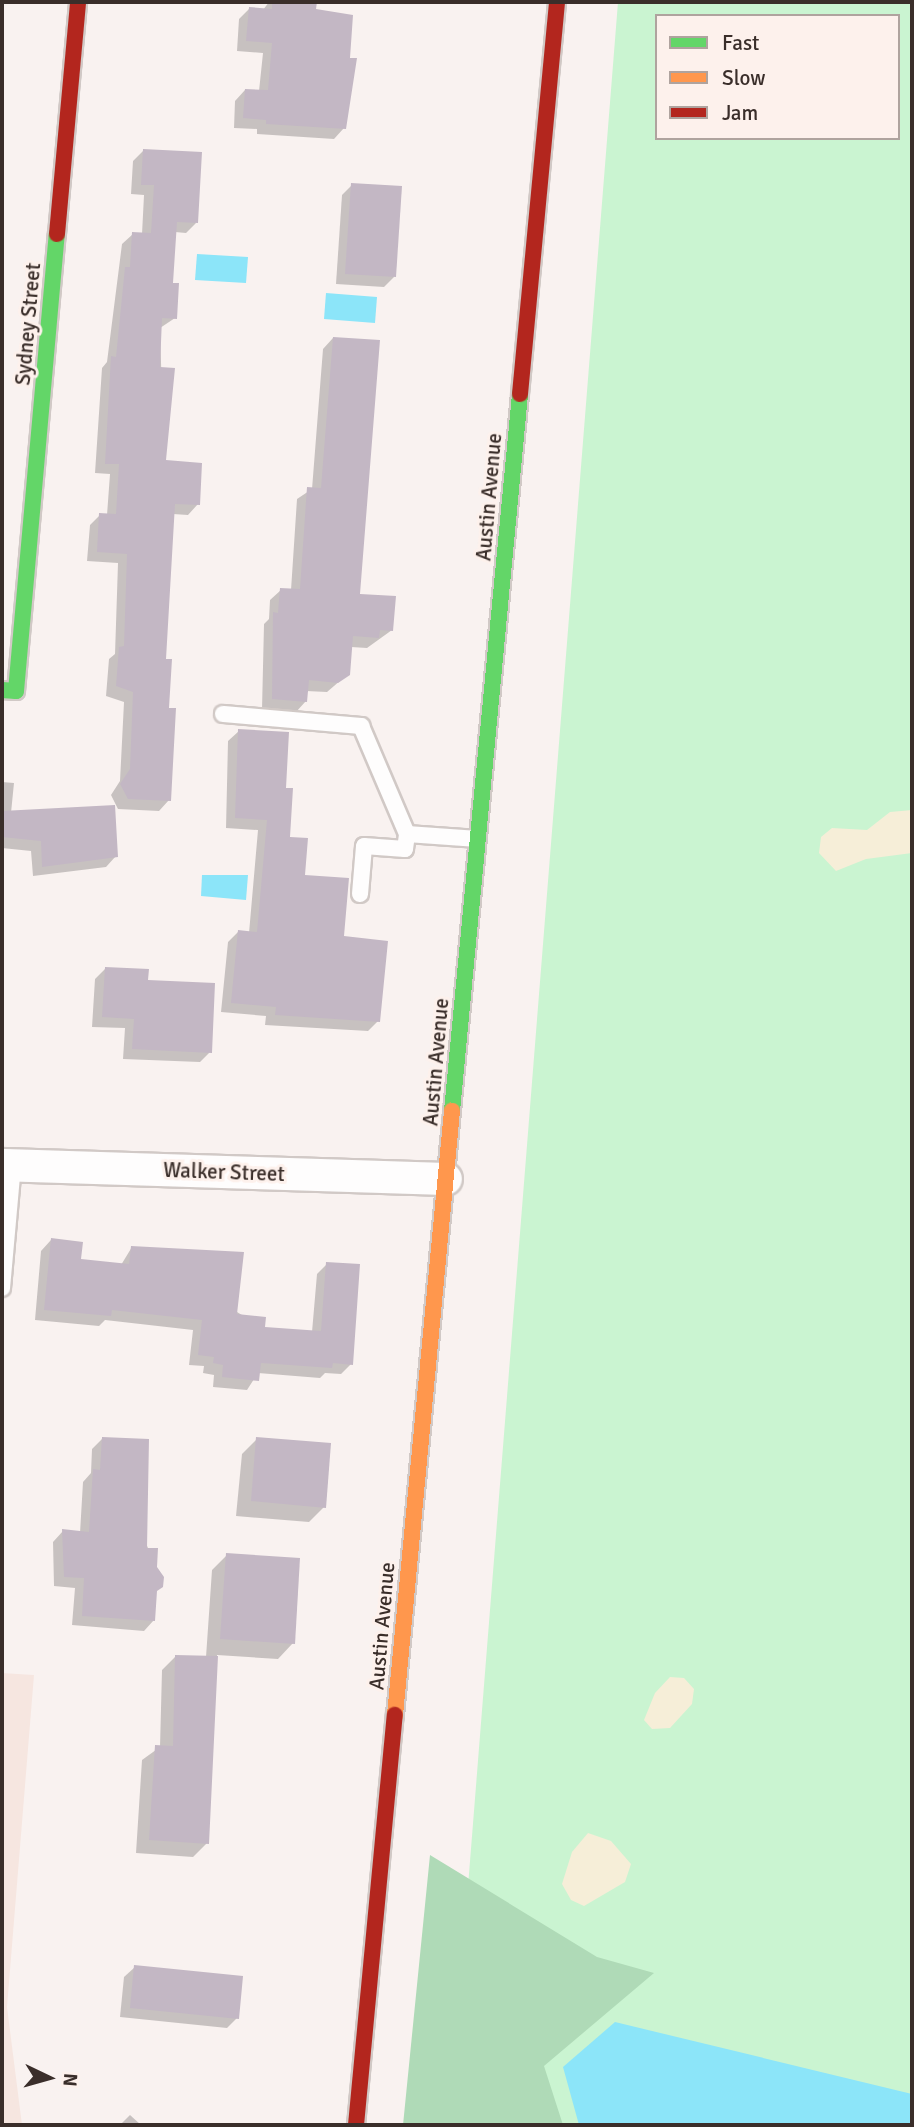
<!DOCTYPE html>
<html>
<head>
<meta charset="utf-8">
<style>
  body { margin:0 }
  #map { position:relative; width:914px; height:2127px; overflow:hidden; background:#f9f2f0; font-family:Signika,sans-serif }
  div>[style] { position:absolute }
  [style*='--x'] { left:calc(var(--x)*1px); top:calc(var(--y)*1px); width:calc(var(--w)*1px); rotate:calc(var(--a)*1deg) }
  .built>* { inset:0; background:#f6e6e0 }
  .green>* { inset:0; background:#caf4d1 }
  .forest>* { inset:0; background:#afdab7 }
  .sand>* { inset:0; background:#f6eed8 }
  .water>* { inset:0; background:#8ce5f9 }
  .shadow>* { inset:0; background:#0003 }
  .building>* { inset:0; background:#c3b7c4 }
  .roads { filter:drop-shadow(2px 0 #d1c9c6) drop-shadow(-2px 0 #d1c9c6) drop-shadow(0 2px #d1c9c6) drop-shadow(0 -2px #d1c9c6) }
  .lane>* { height:16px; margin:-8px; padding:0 8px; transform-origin:8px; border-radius:8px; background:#fefdfd }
  .street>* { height:32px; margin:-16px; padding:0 16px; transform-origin:16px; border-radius:16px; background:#fefdfd }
  .fast>* { height:16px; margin:-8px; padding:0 8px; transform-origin:8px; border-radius:8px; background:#63d668 }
  .slow>* { height:16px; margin:-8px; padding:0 8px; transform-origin:8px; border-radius:8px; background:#ff974d }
  .jam>* { height:16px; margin:-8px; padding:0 8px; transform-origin:8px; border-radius:8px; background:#b3261e }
  span { translate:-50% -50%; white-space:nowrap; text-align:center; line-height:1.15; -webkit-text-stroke:6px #fdf1ec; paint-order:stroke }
  .street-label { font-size:21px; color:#3a2e2a }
  .frame { position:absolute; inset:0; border:4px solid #3a2e2a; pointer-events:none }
  .legend { position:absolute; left:655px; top:14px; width:245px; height:126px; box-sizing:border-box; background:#fdf1ec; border:2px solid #afa39e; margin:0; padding:9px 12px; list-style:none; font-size:21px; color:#3a2e2a }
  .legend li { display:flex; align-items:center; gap:14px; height:35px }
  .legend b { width:35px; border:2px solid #afa39e }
  .north { position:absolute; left:14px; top:2043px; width:70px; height:70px; -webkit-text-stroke:5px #fdf1ec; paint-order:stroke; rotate:95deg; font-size:19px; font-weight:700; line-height:28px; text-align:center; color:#3a2e2a }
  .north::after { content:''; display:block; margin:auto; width:24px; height:32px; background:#3a2e2a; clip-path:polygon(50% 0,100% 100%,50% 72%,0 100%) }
</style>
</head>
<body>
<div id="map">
  <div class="built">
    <i style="clip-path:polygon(2px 1673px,34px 1675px,7px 2007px,22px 2125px,2px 2125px)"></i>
  </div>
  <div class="green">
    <i style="clip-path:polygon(evenodd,618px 2px,912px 2px,912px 2125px,449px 2125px,618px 2px,657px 16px,898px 16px,898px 138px,657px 138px,657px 16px)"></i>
  </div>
  <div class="forest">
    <i style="clip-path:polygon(430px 1855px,597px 1957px,654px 1973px,544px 2066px,563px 2125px,403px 2125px)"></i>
  </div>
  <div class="sand">
    <i style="clip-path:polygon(912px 810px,912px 853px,866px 859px,836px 871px,819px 853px,821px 837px,832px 828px,867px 830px,890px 812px)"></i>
    <i style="clip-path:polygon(670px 1677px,684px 1678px,694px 1689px,692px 1704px,670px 1728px,652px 1729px,644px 1720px,655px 1693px)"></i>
    <i style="clip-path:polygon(588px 1833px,611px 1841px,631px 1864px,625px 1882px,584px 1906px,571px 1900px,562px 1884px,572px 1852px)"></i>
  </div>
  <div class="water">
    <i style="clip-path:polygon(197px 254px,248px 257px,246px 283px,195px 280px)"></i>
    <i style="clip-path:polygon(326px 293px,377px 297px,375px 323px,324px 319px)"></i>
    <i style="clip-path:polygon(202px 875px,248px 875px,246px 900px,201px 896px)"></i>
    <i style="clip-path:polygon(615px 2022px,912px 2094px,912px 2125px,579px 2125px,563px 2067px)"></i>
  </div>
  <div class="shadow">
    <i style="clip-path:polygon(269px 2px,315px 2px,314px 11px,348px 59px,355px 60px,344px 128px,334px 139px,257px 134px,257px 129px,234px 128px,235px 101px,245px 90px,259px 91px,263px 53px,237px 51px,239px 19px,249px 9px,263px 10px)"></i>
    <i style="clip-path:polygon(144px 150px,196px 223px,186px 233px,175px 232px,171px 284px,175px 318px,160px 328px,164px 462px,198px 504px,188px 515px,173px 514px,164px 661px,169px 800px,159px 811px,118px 809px,111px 795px,120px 781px,124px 702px,106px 696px,109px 659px,115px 654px,118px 563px,87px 561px,90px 525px,100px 515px,107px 515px,110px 474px,95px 473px,102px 368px,107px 362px,122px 244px,133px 234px,142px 234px,144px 195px,131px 194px,133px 161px)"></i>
    <i style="clip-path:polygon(352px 185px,394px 277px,384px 287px,336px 284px,342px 195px)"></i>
    <i style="clip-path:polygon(333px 338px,358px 595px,392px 630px,367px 648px,351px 647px,348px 674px,327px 692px,306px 691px,306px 701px,296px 712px,262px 709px,264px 624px,269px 619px,270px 600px,281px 590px,291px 590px,297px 499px,312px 489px,323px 349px)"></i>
    <i style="clip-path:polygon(239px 731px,285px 790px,288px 838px,303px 877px,342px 938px,378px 1021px,368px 1031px,265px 1025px,266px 1016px,221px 1012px,228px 942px,238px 932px,249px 933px,258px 830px,226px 828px,228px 741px)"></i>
    <i style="clip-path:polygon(2px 782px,14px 783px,11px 813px,116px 856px,106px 867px,33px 876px,31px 851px,2px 848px)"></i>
    <i style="clip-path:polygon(105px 969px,147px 981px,210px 1052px,200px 1062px,123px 1059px,125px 1028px,92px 1027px,95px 979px)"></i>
    <i style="clip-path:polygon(51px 1240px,79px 1260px,121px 1265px,132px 1247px,263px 1328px,312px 1332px,317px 1274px,327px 1264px,351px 1364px,341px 1374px,325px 1373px,320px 1378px,258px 1373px,247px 1390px,213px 1387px,214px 1375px,203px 1373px,204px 1366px,189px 1365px,193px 1330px,105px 1320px,99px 1326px,35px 1320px,41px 1251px)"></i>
    <i style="clip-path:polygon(102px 1439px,156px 1567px,154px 1620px,144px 1631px,72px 1625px,75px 1588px,54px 1586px,53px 1542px,63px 1531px,80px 1533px,83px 1482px,91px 1473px,92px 1449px)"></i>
    <i style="clip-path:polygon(257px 1439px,324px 1507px,309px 1522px,236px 1516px,242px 1454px)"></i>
    <i style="clip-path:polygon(227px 1555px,293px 1643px,278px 1659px,217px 1655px,207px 1843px,193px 1857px,136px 1853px,142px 1760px,160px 1747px,162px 1670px,175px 1657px,206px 1657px,212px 1570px)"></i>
    <i style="clip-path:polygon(135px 1967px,237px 2018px,227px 2028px,120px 2017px,124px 1977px)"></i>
    <i style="clip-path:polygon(130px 2115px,141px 2125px,120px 2125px)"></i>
  </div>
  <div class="building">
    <i style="clip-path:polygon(272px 2px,317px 2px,316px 9px,353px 15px,350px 58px,357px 58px,346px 129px,266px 124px,266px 120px,243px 118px,245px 89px,268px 90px,272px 43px,246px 41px,249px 7px,272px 9px)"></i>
    <i style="clip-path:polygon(143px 149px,202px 152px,198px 223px,177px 222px,173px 283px,179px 283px,177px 319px,162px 318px,160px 367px,175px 368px,166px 460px,202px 463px,200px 505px,175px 504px,166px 659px,172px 659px,169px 708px,176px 708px,171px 801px,128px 799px,120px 784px,130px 769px,133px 692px,116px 686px,119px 647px,124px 646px,127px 554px,97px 552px,99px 513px,116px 514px,119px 464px,105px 464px,111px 356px,116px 357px,125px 267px,130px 267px,132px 232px,151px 233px,154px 185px,141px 185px)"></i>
    <i style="clip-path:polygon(351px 183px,402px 186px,396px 277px,345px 274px)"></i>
    <i style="clip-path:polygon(333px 337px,380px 340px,360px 594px,396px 596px,393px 631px,380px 630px,379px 638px,353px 636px,350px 675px,338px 683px,309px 680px,307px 702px,272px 699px,273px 612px,278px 613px,280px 588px,300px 589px,307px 487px,321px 488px)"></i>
    <i style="clip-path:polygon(238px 729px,289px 732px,286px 788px,293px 788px,290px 837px,308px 838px,305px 875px,349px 878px,344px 936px,388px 941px,380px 1022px,275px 1015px,276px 1007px,231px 1003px,238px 930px,257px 932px,267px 820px,235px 818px)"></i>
    <i style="clip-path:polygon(115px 805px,118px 857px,42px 867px,41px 841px,2px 837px,2px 811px)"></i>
    <i style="clip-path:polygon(105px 967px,149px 969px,148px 980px,215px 983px,212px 1053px,132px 1049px,134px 1019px,102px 1017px)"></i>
    <i style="clip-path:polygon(51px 1238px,83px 1242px,81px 1259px,129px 1264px,131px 1246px,244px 1252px,237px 1314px,266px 1317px,265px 1327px,321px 1331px,326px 1262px,360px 1264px,353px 1365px,333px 1363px,332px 1368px,261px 1363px,259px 1381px,222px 1377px,223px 1365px,213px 1363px,214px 1357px,198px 1355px,202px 1320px,112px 1310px,111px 1316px,44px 1310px)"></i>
    <i style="clip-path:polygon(102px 1437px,149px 1439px,147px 1548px,158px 1548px,157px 1567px,164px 1577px,163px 1587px,157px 1591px,155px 1621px,82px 1616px,84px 1578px,64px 1577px,62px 1529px,89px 1532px,93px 1469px,100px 1470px)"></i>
    <i style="clip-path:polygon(256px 1437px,331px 1443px,326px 1508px,251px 1501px)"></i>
    <i style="clip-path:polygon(226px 1553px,300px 1558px,295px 1644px,220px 1639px)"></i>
    <i style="clip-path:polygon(175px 1655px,218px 1656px,209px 1844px,149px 1840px,155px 1745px,173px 1746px)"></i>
    <i style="clip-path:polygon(134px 1965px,243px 1976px,239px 2019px,130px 2008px)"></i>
  </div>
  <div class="roads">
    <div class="lane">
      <i style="--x:223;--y:714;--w:139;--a:5"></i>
      <i style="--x:361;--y:726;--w:117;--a:66.9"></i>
      <i style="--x:407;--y:834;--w:71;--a:4"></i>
      <i style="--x:360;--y:894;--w:48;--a:-85.2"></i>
      <i style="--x:364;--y:846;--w:41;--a:4.2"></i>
      <i style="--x:405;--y:849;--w:15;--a:-82"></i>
      <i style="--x:2;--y:1288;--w:123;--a:-84.9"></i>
    </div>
    <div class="street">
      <i style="--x:2;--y:1165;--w:444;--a:1.8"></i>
    </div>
    <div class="fast">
      <i style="--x:2;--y:690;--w:14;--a:4"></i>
      <i style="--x:16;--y:691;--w:459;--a:-84.9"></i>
      <i style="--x:452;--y:1111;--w:720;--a:-84.58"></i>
    </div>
    <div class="slow">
      <i style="--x:395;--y:1715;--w:607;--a:-84.61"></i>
    </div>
    <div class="jam">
      <i style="--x:57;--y:234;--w:233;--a:-84.8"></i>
      <i style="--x:520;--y:394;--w:394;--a:-84.6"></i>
      <i style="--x:356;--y:2125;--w:412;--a:-84.6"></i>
    </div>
  </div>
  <div class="street-label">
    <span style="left:28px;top:324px;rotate:-85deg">Sydney Street</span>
    <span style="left:489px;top:497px;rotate:-85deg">Austin Avenue</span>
    <span style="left:436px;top:1062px;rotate:-85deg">Austin Avenue</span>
    <span style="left:224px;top:1172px;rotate:2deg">Walker Street</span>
    <span style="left:382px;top:1626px;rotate:-85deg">Austin Avenue</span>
  </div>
  <div class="frame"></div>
  <ul class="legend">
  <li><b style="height:9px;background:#63d668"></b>Fast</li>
  <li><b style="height:9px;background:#ff974d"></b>Slow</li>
  <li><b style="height:9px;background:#b3261e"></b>Jam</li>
  </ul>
  <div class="north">N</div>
</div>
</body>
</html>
